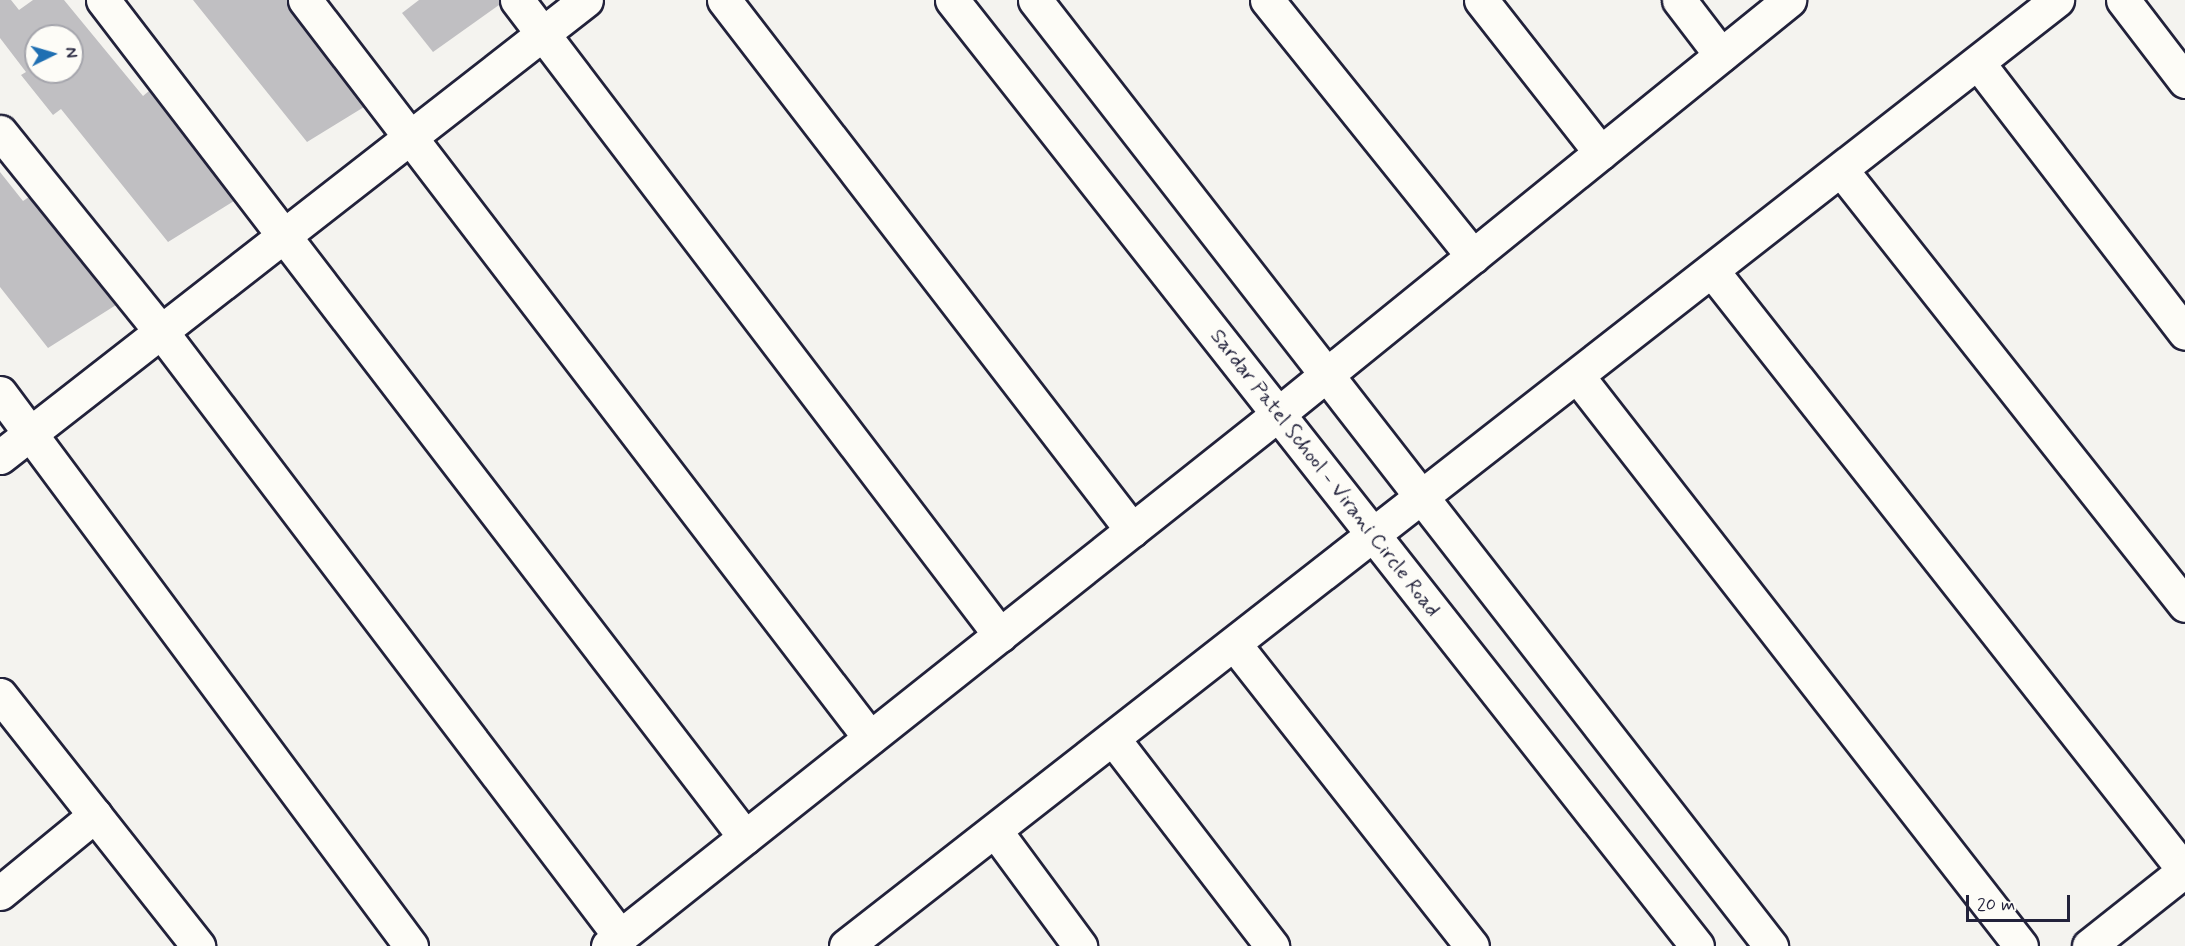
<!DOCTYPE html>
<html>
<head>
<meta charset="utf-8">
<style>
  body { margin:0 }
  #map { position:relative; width:2185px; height:946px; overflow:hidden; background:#f4f3ef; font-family:Mynerve,sans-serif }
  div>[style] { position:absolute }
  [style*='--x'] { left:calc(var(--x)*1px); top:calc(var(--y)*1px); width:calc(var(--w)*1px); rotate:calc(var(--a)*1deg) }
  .building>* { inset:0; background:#c0bfc2 }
  .roads { filter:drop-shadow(2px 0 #22223b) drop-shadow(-2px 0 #22223b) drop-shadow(0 2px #22223b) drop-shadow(0 -2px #22223b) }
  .minor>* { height:33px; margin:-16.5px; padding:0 16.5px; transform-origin:16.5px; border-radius:16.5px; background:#fdfcf7 }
  .tertiary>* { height:33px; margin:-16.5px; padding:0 16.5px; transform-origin:16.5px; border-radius:16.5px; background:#fdfcf7 }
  span { translate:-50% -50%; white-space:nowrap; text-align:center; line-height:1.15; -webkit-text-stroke:4.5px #fdfcf7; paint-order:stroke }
  .street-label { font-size:21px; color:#22223b }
  .north { position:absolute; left:24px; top:24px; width:60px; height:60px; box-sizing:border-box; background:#fdfcf7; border:2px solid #a5a5ac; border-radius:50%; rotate:85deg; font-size:16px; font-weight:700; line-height:24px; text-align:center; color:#22223b }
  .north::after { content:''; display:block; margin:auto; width:21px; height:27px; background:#1f6fb2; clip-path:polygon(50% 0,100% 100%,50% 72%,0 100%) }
  .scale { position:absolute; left:1966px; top:895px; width:104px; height:27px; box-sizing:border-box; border:3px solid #22223b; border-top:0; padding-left:8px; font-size:18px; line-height:21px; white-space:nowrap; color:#22223b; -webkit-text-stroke:4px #fdfcf7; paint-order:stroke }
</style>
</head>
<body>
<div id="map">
  <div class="building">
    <i style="clip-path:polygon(evenodd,0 0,11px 0,19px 10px,33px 0,64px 0,143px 96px,149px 91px,234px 201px,168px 242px,61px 109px,53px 115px,21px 75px,26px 72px,0 38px,0 0,36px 36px,72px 36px,72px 72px,36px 72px,36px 36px)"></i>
    <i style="clip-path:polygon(193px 0,287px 0,290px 11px,364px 107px,307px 142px)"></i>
    <i style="clip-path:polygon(419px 0,499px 0,499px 5px,433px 52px,402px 13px)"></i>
    <i style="clip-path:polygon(0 172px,23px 201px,29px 197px,116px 305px,48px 348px,0 287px)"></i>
  </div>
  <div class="roads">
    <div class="minor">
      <i style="--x:103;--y:0;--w:1055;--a:52.51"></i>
      <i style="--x:305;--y:0;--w:929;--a:52.56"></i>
      <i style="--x:517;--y:0;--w:798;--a:52.74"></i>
      <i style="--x:724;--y:0;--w:669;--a:52.41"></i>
      <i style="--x:1267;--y:0;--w:329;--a:51.2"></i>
      <i style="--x:1481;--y:0;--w:194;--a:51.9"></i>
      <i style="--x:1679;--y:0;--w:69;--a:52.6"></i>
      <i style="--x:2123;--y:0;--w:102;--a:52.6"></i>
      <i style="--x:1978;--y:63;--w:340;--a:52.5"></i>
      <i style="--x:0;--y:132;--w:255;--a:51.1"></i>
      <i style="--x:160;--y:330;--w:761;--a:52.8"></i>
      <i style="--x:1842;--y:171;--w:553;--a:51.68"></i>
      <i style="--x:1713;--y:272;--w:761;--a:51.78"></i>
      <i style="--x:1578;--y:377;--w:721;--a:52.1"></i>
      <i style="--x:0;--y:393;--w:689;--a:53.38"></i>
      <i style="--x:0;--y:457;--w:743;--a:-37.95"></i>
      <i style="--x:1235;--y:645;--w:383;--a:51.8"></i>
      <i style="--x:0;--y:695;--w:320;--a:51.7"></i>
      <i style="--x:1114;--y:740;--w:260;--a:52.5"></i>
      <i style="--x:996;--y:832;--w:142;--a:53.6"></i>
      <i style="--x:0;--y:893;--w:123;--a:-39.4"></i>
      <i style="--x:608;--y:946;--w:856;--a:-38.45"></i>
      <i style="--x:1278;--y:414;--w:658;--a:-39.01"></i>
      <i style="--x:846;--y:946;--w:1537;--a:-38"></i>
      <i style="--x:2089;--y:946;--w:122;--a:-38.4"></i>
    </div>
    <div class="tertiary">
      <i style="--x:952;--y:0;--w:1204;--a:51.78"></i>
      <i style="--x:1035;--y:0;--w:1199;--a:52.12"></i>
    </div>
  </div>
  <div class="street-label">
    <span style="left:1325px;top:473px;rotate:52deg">Sardar Patel School - Virani Circle Road</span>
  </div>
  <div class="north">N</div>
  <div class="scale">20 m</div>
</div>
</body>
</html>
